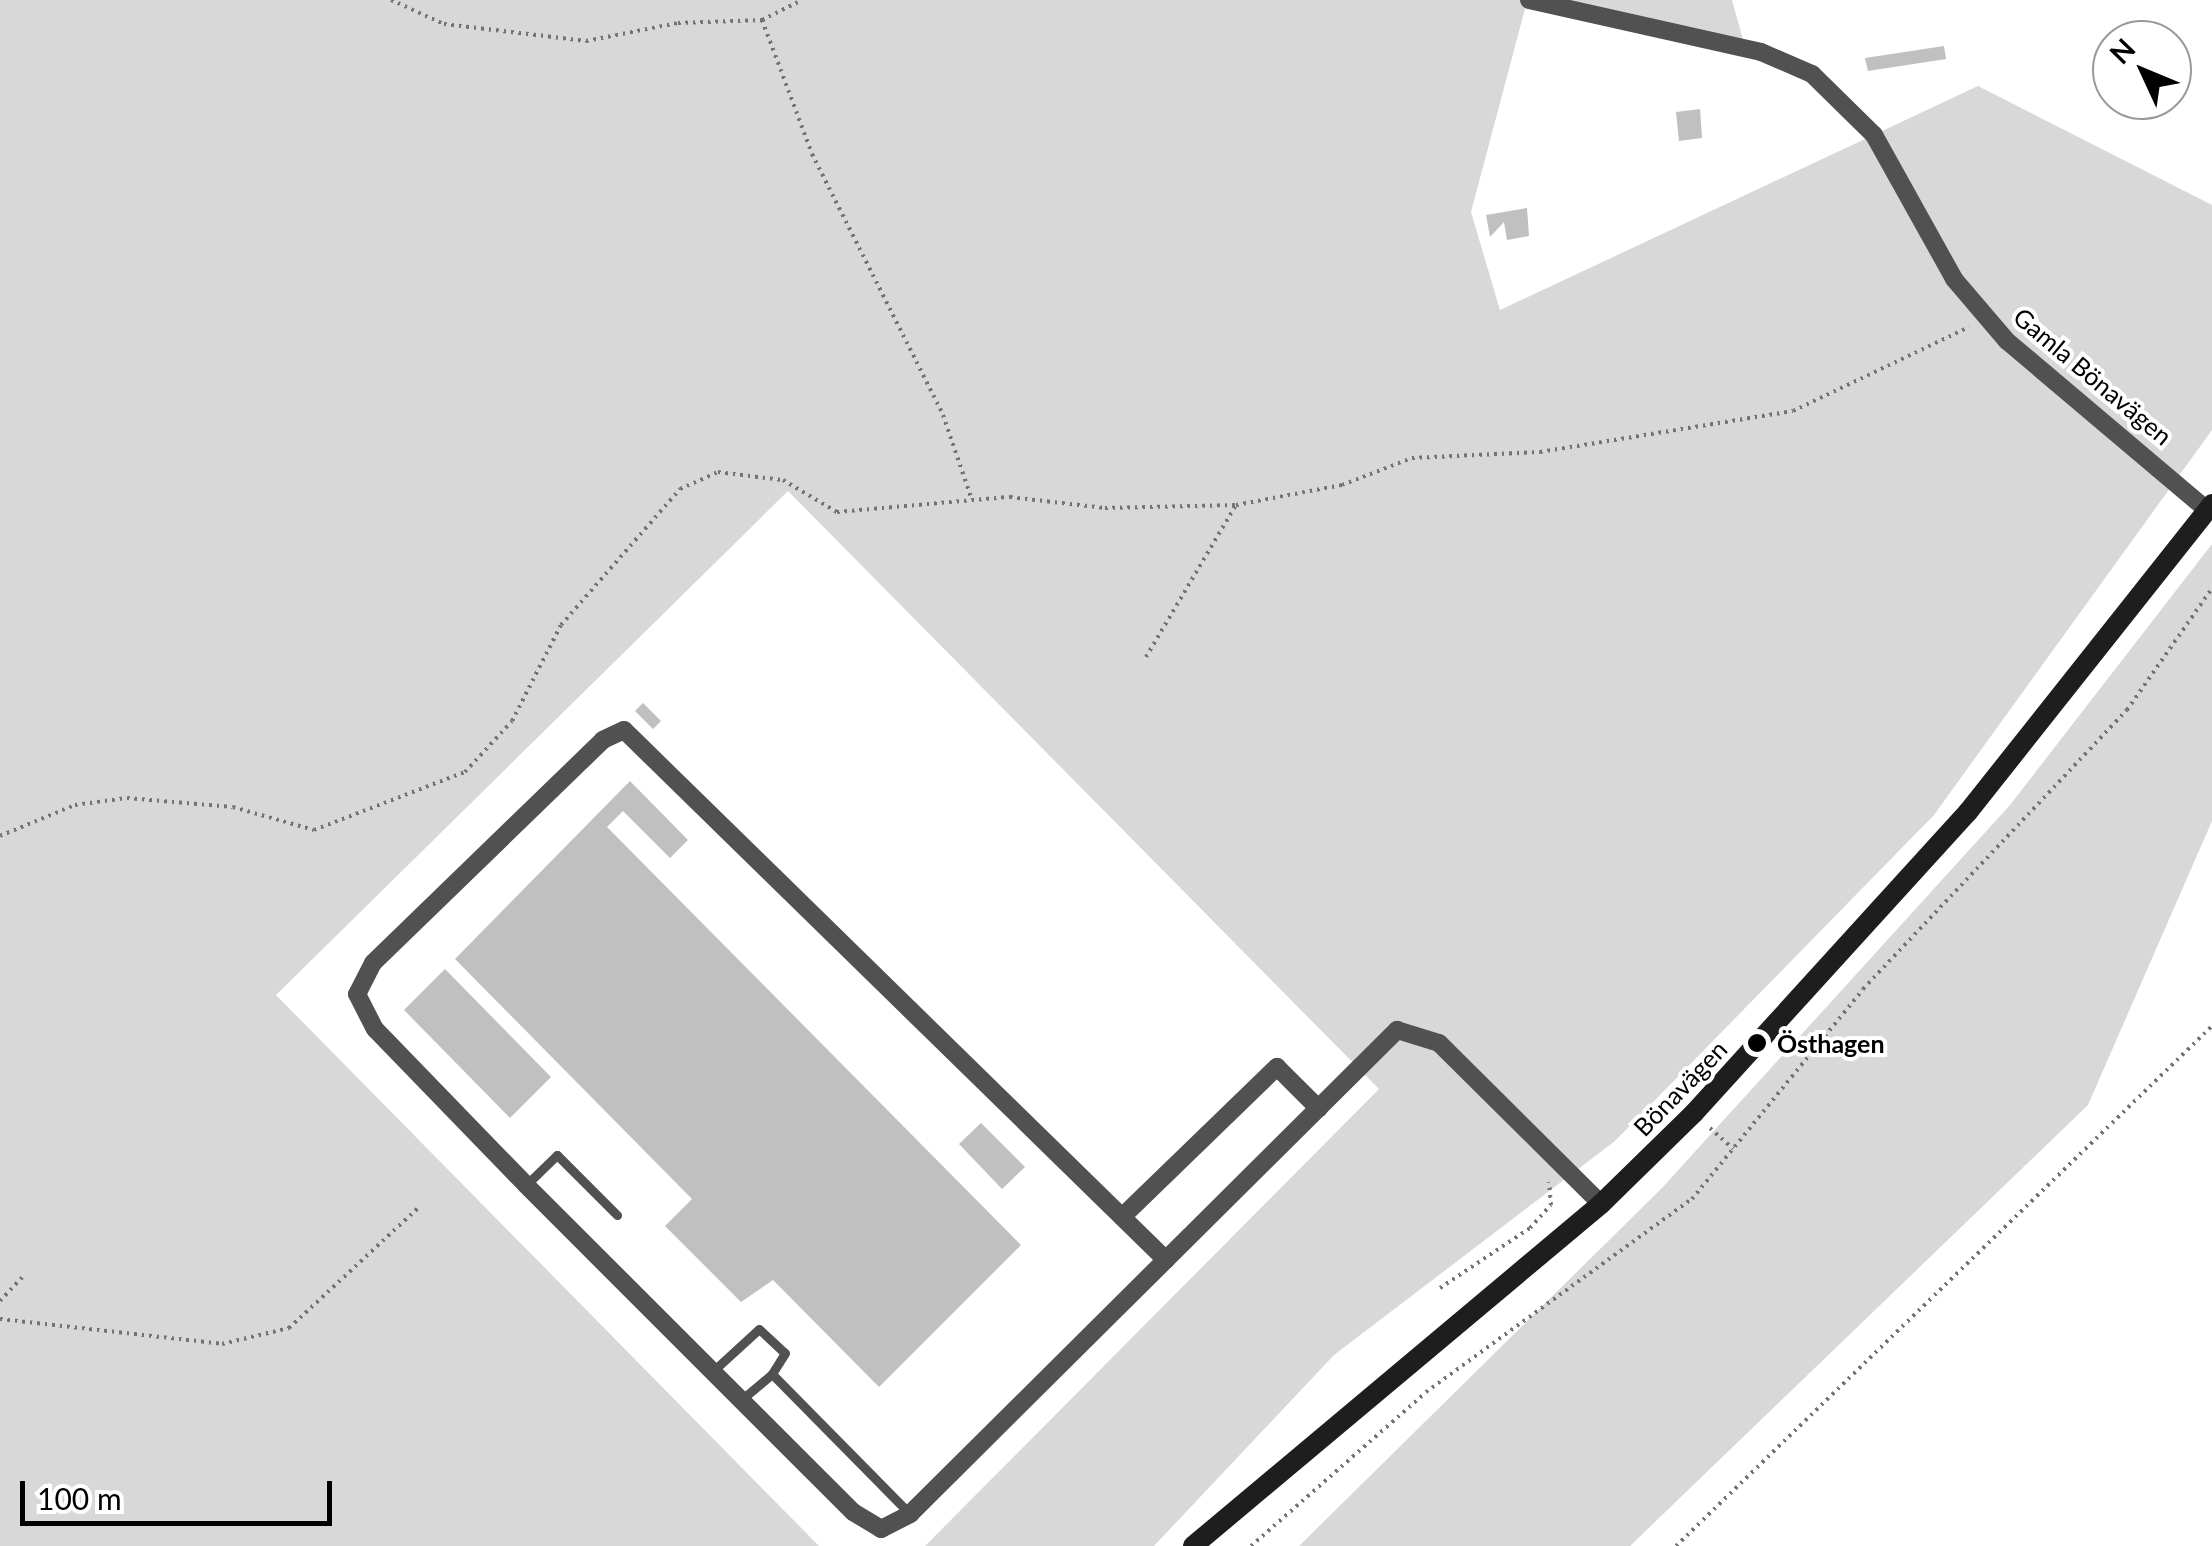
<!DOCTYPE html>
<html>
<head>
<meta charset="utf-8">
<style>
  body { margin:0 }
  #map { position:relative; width:2212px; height:1546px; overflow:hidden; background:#fff; font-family:Lato,sans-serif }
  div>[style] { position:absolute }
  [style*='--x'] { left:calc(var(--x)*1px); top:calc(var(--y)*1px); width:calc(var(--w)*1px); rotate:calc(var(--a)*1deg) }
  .green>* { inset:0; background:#d8d8d8 }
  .building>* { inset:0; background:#c0c0c0 }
  .path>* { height:4px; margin-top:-2px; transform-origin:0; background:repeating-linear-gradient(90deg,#737373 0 2.5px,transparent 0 7.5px) }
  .lane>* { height:9px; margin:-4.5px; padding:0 4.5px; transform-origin:4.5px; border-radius:4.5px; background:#515151 }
  .street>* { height:18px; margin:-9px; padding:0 9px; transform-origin:9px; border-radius:9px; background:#515151 }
  .secondary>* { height:20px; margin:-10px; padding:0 10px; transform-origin:10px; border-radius:10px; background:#1e1e1e }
  .dots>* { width:28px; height:28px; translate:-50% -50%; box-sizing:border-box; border:5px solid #fff; border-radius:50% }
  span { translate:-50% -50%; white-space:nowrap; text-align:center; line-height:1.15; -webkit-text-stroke:8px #fff; paint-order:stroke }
  .street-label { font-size:25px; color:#000 }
  .poi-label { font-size:25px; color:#000; font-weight:700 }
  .left { translate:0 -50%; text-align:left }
  .north { position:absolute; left:2092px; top:20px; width:100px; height:100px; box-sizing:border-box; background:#fff; border:2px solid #999; border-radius:50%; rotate:314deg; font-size:28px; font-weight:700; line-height:40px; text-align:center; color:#000 }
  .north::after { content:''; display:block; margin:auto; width:35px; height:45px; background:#000; clip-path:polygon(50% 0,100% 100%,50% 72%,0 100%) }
  .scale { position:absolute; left:20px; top:1481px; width:312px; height:45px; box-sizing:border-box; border:5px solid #000; border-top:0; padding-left:12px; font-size:30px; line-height:35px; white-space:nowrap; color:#000; -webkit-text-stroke:8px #fff; paint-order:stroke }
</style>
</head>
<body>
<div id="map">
  <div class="green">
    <i style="clip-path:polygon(0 0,1732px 0,1748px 58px,1526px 5px,1471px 212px,1500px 310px,1978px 86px,2212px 205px,2212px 430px,1934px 815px,1615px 1141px,1334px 1355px,1154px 1546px,925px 1546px,1379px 1089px,788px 491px,276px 995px,819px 1546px,0 1546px)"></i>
    <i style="clip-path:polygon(2212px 544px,2212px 821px,2088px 1105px,1630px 1546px,1299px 1546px,1661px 1189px,2010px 805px)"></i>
  </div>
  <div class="building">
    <i style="clip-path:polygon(1944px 46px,1946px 59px,1868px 71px,1865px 58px)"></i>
    <i style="clip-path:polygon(1700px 109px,1702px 138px,1679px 141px,1676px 112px)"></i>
    <i style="clip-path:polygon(1527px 208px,1529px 236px,1507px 240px,1504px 222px,1490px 237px,1486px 215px)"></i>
    <i style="clip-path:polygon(643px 703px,661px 721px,653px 729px,635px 711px)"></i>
    <i style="clip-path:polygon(630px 781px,688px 840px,670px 858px,623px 811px,607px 827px,1021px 1245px,879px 1387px,773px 1280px,741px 1302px,665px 1226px,692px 1199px,455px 959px)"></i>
    <i style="clip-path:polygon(445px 969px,551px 1077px,510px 1118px,404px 1010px)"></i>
    <i style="clip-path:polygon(981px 1123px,1025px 1167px,1002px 1189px,959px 1144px)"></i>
  </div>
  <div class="path">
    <i style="--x:391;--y:0;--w:58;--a:24.4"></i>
    <i style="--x:444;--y:24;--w:143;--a:6.8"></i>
    <i style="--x:586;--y:41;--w:94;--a:-11.1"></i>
    <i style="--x:678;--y:23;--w:84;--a:-2"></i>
    <i style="--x:762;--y:20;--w:45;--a:-26.6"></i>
    <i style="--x:762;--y:20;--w:143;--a:69.5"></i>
    <i style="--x:812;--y:154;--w:292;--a:63.3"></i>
    <i style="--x:943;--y:415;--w:90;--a:71.2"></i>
    <i style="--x:1146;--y:657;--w:177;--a:-59.4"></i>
    <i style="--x:0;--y:836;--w:81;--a:-22.5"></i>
    <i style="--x:75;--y:805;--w:52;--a:-7.7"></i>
    <i style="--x:127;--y:798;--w:106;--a:4.9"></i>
    <i style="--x:233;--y:807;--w:84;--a:15.9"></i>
    <i style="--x:314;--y:830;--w:162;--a:-21"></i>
    <i style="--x:465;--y:772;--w:69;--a:-47.3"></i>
    <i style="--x:512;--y:721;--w:108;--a:-63"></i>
    <i style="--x:561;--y:625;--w:181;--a:-48.8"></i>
    <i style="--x:680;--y:489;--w:42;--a:-24.1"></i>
    <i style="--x:718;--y:472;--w:65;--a:7"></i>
    <i style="--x:783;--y:480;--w:63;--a:30.7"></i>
    <i style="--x:837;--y:512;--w:174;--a:-5"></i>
    <i style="--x:1010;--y:497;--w:96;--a:6.6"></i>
    <i style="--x:1105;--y:508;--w:131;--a:-1.3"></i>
    <i style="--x:1236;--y:505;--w:108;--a:-10.7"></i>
    <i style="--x:1342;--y:485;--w:75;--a:-21.1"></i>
    <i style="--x:1412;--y:458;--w:128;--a:-2.7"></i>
    <i style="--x:1540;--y:452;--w:256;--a:-9.2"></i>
    <i style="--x:1793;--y:411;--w:195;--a:-25.5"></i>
    <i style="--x:1710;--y:1128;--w:31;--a:42"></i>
    <i style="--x:1440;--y:1288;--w:108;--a:-33.7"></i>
    <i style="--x:1530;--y:1228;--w:31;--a:-48"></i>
    <i style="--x:1551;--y:1205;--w:23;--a:-95"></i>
    <i style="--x:0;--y:1301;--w:33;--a:-47"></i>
    <i style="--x:0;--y:1319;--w:223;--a:6.4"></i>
    <i style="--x:222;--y:1344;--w:69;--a:-13.4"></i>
    <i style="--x:289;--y:1328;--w:178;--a:-42.9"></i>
    <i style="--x:1251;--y:1546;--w:233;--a:-41.3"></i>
    <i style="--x:1426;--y:1392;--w:329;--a:-36"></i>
    <i style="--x:1692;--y:1199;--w:271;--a:-50.8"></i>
    <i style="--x:1863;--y:989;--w:384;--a:-46.6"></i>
    <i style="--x:2127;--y:710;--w:149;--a:-55.1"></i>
    <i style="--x:1676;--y:1546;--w:747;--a:-44.13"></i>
  </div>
  <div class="lane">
    <i style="--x:526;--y:1185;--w:43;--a:-44.1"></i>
    <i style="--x:557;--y:1155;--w:85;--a:45"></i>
    <i style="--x:713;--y:1371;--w:62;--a:-42.4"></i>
    <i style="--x:759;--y:1329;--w:35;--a:43"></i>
    <i style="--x:785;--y:1353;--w:25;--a:122"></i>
    <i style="--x:741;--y:1400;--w:40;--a:-40"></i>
    <i style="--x:772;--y:1374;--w:197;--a:45.4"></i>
  </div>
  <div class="street">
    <i style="--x:1529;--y:0;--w:238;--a:12.6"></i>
    <i style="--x:1761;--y:52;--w:56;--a:23.3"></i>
    <i style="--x:1812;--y:74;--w:87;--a:44.5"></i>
    <i style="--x:1874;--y:135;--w:165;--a:60.9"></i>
    <i style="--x:1954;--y:279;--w:82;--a:49.5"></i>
    <i style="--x:2007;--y:341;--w:262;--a:40.2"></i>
    <i style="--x:1122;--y:1217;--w:216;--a:-44.1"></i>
    <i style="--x:1277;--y:1067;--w:59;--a:45"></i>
    <i style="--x:1166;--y:1260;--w:758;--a:-135.64"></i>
    <i style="--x:624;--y:730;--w:23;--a:155"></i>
    <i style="--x:603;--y:740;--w:320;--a:135.9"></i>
    <i style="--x:373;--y:963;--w:35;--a:117"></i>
    <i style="--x:357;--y:994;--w:39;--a:63"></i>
    <i style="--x:375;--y:1029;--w:217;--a:45.9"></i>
    <i style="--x:526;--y:1185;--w:462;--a:45"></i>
    <i style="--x:853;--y:1512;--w:33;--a:31"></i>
    <i style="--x:881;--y:1529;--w:33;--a:-27"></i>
    <i style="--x:910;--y:1514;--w:687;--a:-44.82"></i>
    <i style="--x:1397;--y:1030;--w:44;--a:17.2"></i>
    <i style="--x:1439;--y:1043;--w:228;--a:44.8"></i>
  </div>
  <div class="secondary">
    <i style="--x:1193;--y:1546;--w:532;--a:-39.97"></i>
    <i style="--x:1601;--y:1204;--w:130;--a:-44.4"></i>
    <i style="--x:1694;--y:1113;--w:407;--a:-47.7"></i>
    <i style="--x:1968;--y:812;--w:393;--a:-51.6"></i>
  </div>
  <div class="dots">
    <i style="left:1757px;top:1043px;background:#000"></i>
  </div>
  <div class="street-label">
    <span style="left:2093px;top:376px;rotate:40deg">Gamla Bönavägen</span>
    <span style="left:1680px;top:1088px;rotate:-46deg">Bönavägen</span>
  </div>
  <div class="poi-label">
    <span class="left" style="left:1777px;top:1043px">Östhagen</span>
  </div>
  <div class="north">N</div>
  <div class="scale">100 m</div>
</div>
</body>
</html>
